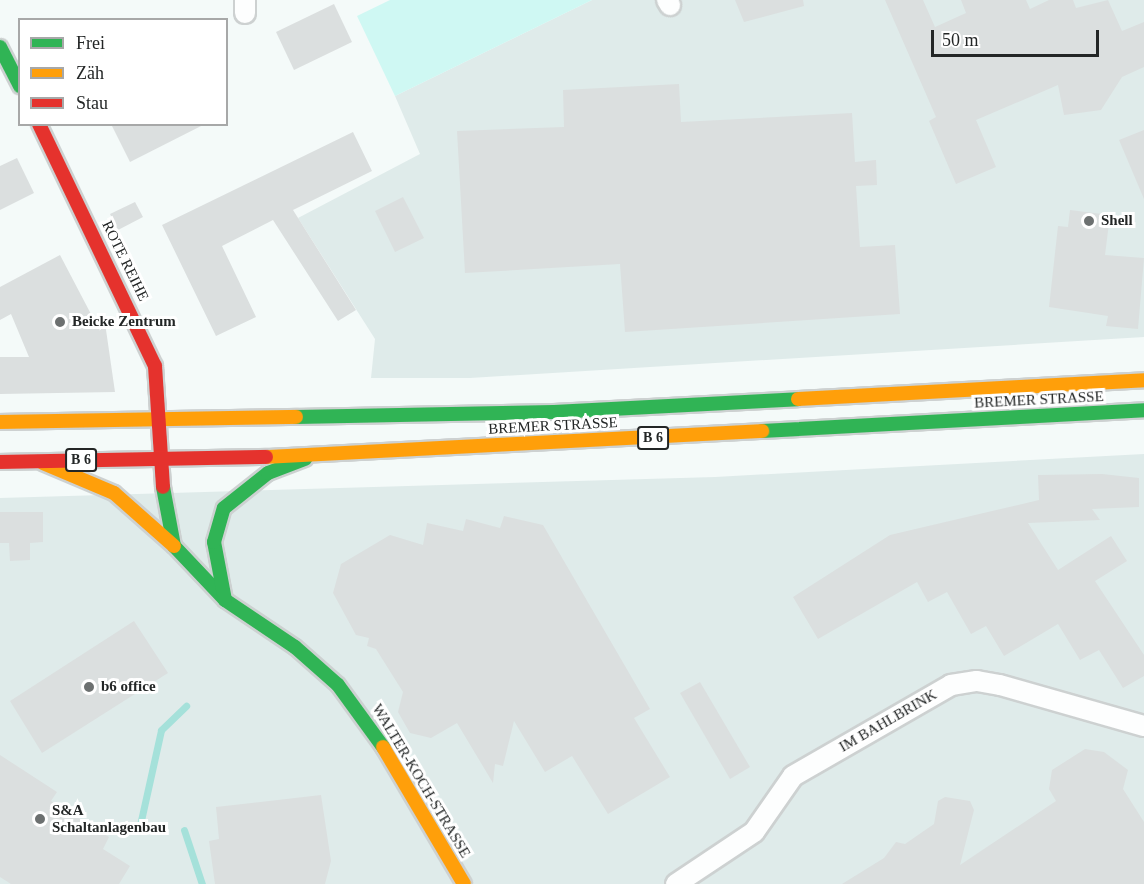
<!DOCTYPE html>
<html>
<head>
<meta charset="utf-8">
<style>
  body { margin:0 }
  #map { position:relative; width:1144px; height:884px; overflow:hidden; background:#f4faf9; font-family:Georgia,serif }
  div>[style] { position:absolute }
  [style*='--x'] { left:calc(var(--x)*1px); top:calc(var(--y)*1px); width:calc(var(--w)*1px); rotate:calc(var(--a)*1deg) }
  .built>* { inset:0; background:#dfebea }
  .green>* { inset:0; background:#cff8f3 }
  .stream>* { height:7px; margin:-3.5px; padding:0 3.5px; transform-origin:3.5px; border-radius:3.5px; background:#a5e1da }
  .building>* { inset:0; background:#dbdfdf }
  .roads { filter:drop-shadow(2px 0 #cdd1d1) drop-shadow(-2px 0 #cdd1d1) drop-shadow(0 2px #cdd1d1) drop-shadow(0 -2px #cdd1d1) }
  .street>* { height:20px; margin:-10px; padding:0 10px; transform-origin:10px; border-radius:10px; background:#fdfefe }
  .fast>* { height:14px; margin:-7px; padding:0 7px; transform-origin:7px; border-radius:7px; background:#30b455 }
  .slow>* { height:14px; margin:-7px; padding:0 7px; transform-origin:7px; border-radius:7px; background:#ff9f0a }
  .jam>* { height:14px; margin:-7px; padding:0 7px; transform-origin:7px; border-radius:7px; background:#e5322d }
  .dots>* { width:16px; height:16px; translate:-50% -50%; box-sizing:border-box; border:3px solid #fff; border-radius:50% }
  span { translate:-50% -50%; white-space:nowrap; text-align:center; line-height:1.15; -webkit-text-stroke:6px #fff; paint-order:stroke }
  .shield-label span { padding:2px 4px; background:#fff; border:2px solid; border-radius:4px; -webkit-text-stroke-width:0 }
  .shield-label { font-size:14px; color:#232626; font-weight:700 }
  .poi-label { font-size:15px; color:#232626; font-weight:700 }
  .left { translate:0 -50%; text-align:left }
  .street-label { font-size:15px; color:#232626 }
  .legend { position:absolute; left:18px; top:18px; width:210px; height:108px; box-sizing:border-box; background:#fff; border:2px solid #a7a8a8; margin:0; padding:8px 10px; list-style:none; font-size:18px; color:#232626 }
  .legend li { display:flex; align-items:center; gap:12px; height:30px }
  .legend b { width:30px; border:2px solid #a7a8a8 }
  .scale { position:absolute; left:931px; top:30px; width:168px; height:27px; box-sizing:border-box; border:3px solid #232626; border-top:0; padding-left:8px; font-size:18px; line-height:21px; white-space:nowrap; color:#232626; -webkit-text-stroke:4px #fff; paint-order:stroke }
</style>
</head>
<body>
<div id="map">
  <div class="built">
    <i style="clip-path:polygon(592px 0,1144px 0,1144px 337px,470px 378px,371px 378px,375px 339px,298px 218px,420px 154px,395px 96px)"></i>
    <i style="clip-path:polygon(1144px 454px,1144px 884px,0 884px,0 498px,715px 477px)"></i>
  </div>
  <div class="green">
    <i style="clip-path:polygon(390px 0,592px 0,395px 96px,357px 16px)"></i>
  </div>
  <div class="stream">
    <i style="--x:140;--y:825;--w:97;--a:-77.5"></i>
    <i style="--x:161;--y:730;--w:35;--a:-44"></i>
    <i style="--x:184;--y:830;--w:57;--a:71.6"></i>
  </div>
  <div class="building">
    <i style="clip-path:polygon(735px 0,803px 0,804px 6px,744px 22px)"></i>
    <i style="clip-path:polygon(885px 0,923px 0,935px 27px,966px 13px,961px 0,1026px 0,1030px 9px,1049px 0,1073px 0,1076px 8px,1108px 0,1122px 31px,1144px 22px,1144px 67px,1122px 77px,1101px 110px,1064px 115px,1058px 85px,976px 120px,996px 167px,956px 184px,929px 121px,936px 117px)"></i>
    <i style="clip-path:polygon(334px 4px,352px 42px,294px 70px,276px 32px)"></i>
    <i style="clip-path:polygon(679px 84px,681px 122px,852px 113px,855px 162px,876px 160px,877px 185px,856px 186px,860px 247px,895px 245px,900px 314px,625px 332px,620px 264px,465px 273px,457px 131px,564px 127px,563px 90px)"></i>
    <i style="clip-path:polygon(111px 124px,205px 124px,130px 162px)"></i>
    <i style="clip-path:polygon(1144px 130px,1144px 199px,1119px 140px)"></i>
    <i style="clip-path:polygon(353px 132px,372px 171px,293px 210px,356px 310px,338px 321px,273px 220px,222px 246px,256px 317px,216px 336px,162px 225px)"></i>
    <i style="clip-path:polygon(17px 158px,34px 193px,0 210px,0 166px)"></i>
    <i style="clip-path:polygon(403px 197px,424px 238px,395px 252px,375px 211px)"></i>
    <i style="clip-path:polygon(135px 202px,143px 217px,118px 230px,110px 214px)"></i>
    <i style="clip-path:polygon(1070px 210px,1110px 215px,1105px 255px,1144px 258px,1138px 329px,1106px 326px,1108px 316px,1049px 307px,1058px 226px,1068px 227px)"></i>
    <i style="clip-path:polygon(60px 255px,92px 316px,104px 316px,115px 392px,0 394px,0 357px,29px 357px,11px 314px,0 320px,0 287px)"></i>
    <i style="clip-path:polygon(1102px 474px,1139px 478px,1139px 507px,1092px 509px,1100px 520px,1028px 523px,1058px 570px,1111px 536px,1127px 561px,1095px 581px,1144px 655px,1144px 676px,1123px 688px,1099px 650px,1080px 660px,1058px 624px,1004px 656px,986px 626px,971px 634px,947px 592px,928px 602px,917px 582px,818px 639px,793px 597px,890px 535px,1039px 500px,1038px 475px)"></i>
    <i style="clip-path:polygon(0 512px,43px 512px,43px 542px,30px 543px,30px 560px,10px 561px,9px 543px,0 543px)"></i>
    <i style="clip-path:polygon(504px 516px,543px 525px,650px 709px,634px 718px,670px 777px,608px 814px,572px 756px,545px 772px,514px 721px,503px 766px,495px 764px,493px 783px,457px 723px,431px 738px,410px 733px,398px 712px,403px 692px,376px 649px,367px 646px,369px 638px,356px 635px,333px 593px,341px 564px,390px 535px,423px 545px,427px 523px,463px 531px,466px 519px,500px 528px)"></i>
    <i style="clip-path:polygon(134px 621px,168px 673px,42px 753px,10px 701px)"></i>
    <i style="clip-path:polygon(700px 682px,750px 767px,730px 779px,680px 693px)"></i>
    <i style="clip-path:polygon(1085px 749px,1104px 752px,1128px 770px,1123px 789px,1144px 822px,1144px 884px,842px 884px,884px 858px,896px 842px,905px 844px,934px 824px,938px 801px,945px 797px,970px 801px,974px 810px,960px 865px,1056px 801px,1049px 789px,1052px 770px)"></i>
    <i style="clip-path:polygon(0 755px,57px 792px,51px 801px,109px 837px,103px 849px,130px 866px,119px 884px,11px 884px,0 877px)"></i>
    <i style="clip-path:polygon(321px 795px,331px 861px,325px 884px,215px 884px,209px 841px,219px 839px,216px 807px)"></i>
  </div>
  <div class="roads">
    <div class="street">
      <i style="--x:245;--y:0;--w:13;--a:90"></i>
      <i style="--x:667;--y:0;--w:6;--a:59"></i>
      <i style="--x:676;--y:884;--w:94;--a:-33.7"></i>
      <i style="--x:754;--y:832;--w:68;--a:-55.1"></i>
      <i style="--x:793;--y:776;--w:182;--a:-29.9"></i>
      <i style="--x:951;--y:685;--w:26;--a:-9"></i>
      <i style="--x:977;--y:681;--w:23;--a:10"></i>
      <i style="--x:1000;--y:685;--w:150;--a:15.9"></i>
    </div>
    <div class="fast">
      <i style="--x:0;--y:47;--w:44;--a:62.9"></i>
      <i style="--x:296;--y:417;--w:258;--a:-1.1"></i>
      <i style="--x:554;--y:412;--w:244;--a:-3"></i>
      <i style="--x:762;--y:431;--w:383;--a:-3.1"></i>
      <i style="--x:163;--y:487;--w:60;--a:79.4"></i>
      <i style="--x:174;--y:546;--w:74;--a:46.6"></i>
      <i style="--x:225;--y:600;--w:84;--a:33.9"></i>
      <i style="--x:295;--y:647;--w:57;--a:41.5"></i>
      <i style="--x:338;--y:685;--w:77;--a:54"></i>
      <i style="--x:225;--y:600;--w:59;--a:-100.7"></i>
      <i style="--x:214;--y:542;--w:35;--a:-74"></i>
      <i style="--x:224;--y:508;--w:56;--a:-38.5"></i>
      <i style="--x:268;--y:473;--w:40;--a:-21"></i>
    </div>
    <div class="slow">
      <i style="--x:798;--y:399;--w:347;--a:-3.1"></i>
      <i style="--x:0;--y:422;--w:296;--a:-1"></i>
      <i style="--x:266;--y:457;--w:497;--a:-3"></i>
      <i style="--x:43;--y:463;--w:77;--a:22.9"></i>
      <i style="--x:114;--y:493;--w:80;--a:41.5"></i>
      <i style="--x:383;--y:747;--w:159;--a:59.4"></i>
    </div>
    <div class="jam">
      <i style="--x:39;--y:124;--w:268;--a:64.4"></i>
      <i style="--x:155;--y:366;--w:121;--a:86.2"></i>
      <i style="--x:0;--y:462;--w:266;--a:-1.1"></i>
    </div>
  </div>
  <div class="dots">
    <i style="left:1089px;top:221px;background:#6c7070"></i>
    <i style="left:60px;top:322px;background:#6c7070"></i>
    <i style="left:89px;top:687px;background:#6c7070"></i>
    <i style="left:40px;top:819px;background:#6c7070"></i>
  </div>
  <div class="shield-label">
    <span style="left:653px;top:438px">B 6</span>
    <span style="left:81px;top:460px">B 6</span>
  </div>
  <div class="poi-label">
    <span class="left" style="left:1101px;top:221px">Shell</span>
    <span class="left" style="left:72px;top:322px">Beicke Zentrum</span>
    <span class="left" style="left:101px;top:687px">b6 office</span>
    <span class="left" style="left:52px;top:819px">S&amp;A<br>Schaltanlagenbau</span>
  </div>
  <div class="street-label">
    <span style="left:125px;top:261px;rotate:64deg">ROTE REIHE</span>
    <span style="left:1039px;top:400px;rotate:-3deg">BREMER STRASSE</span>
    <span style="left:553px;top:426px;rotate:-3deg">BREMER STRASSE</span>
    <span style="left:888px;top:721px;rotate:-30deg">IM BAHLBRINK</span>
    <span style="left:421px;top:781px;rotate:59deg">WALTER-KOCH-STRASSE</span>
  </div>
  <ul class="legend">
  <li><b style="height:8px;background:#30b455"></b>Frei</li>
  <li><b style="height:8px;background:#ff9f0a"></b>Zäh</li>
  <li><b style="height:8px;background:#e5322d"></b>Stau</li>
  </ul>
  <div class="scale">50 m</div>
</div>
</body>
</html>
